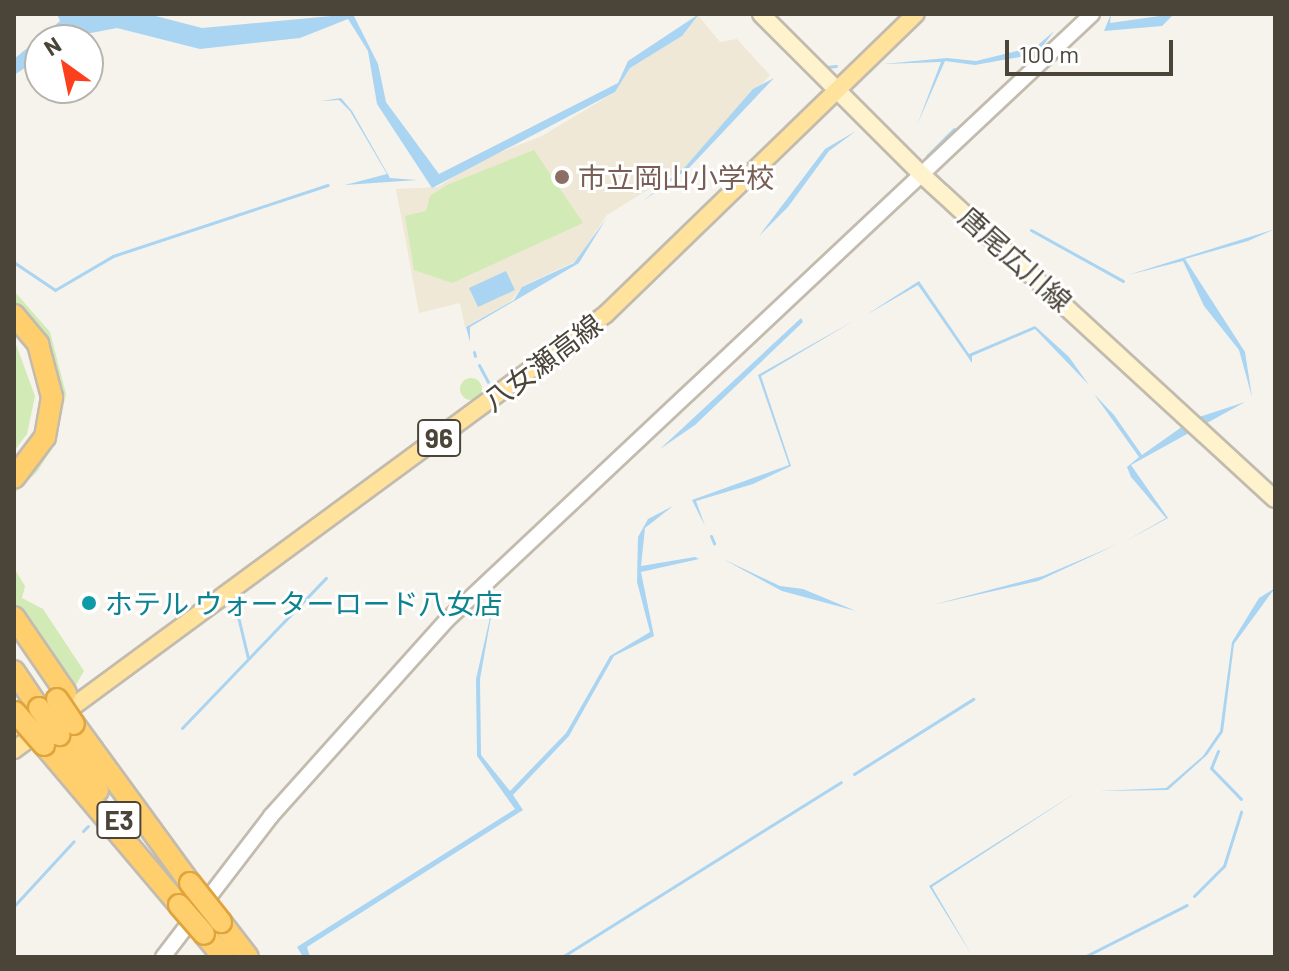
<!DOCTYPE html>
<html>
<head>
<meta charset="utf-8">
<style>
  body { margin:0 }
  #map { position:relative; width:1289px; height:971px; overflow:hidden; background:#f6f3ec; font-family:Barlow,"Noto Sans JP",sans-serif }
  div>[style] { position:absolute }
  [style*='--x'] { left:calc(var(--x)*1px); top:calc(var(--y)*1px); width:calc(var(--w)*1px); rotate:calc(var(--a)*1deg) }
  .education>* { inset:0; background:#efe8d6 }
  .green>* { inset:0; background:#d2eab5 }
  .round { border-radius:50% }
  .water>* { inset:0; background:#a9d4f2 }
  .stream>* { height:3px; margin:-1.5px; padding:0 1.5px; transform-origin:1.5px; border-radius:1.5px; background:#a9d4f2 }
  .roads { filter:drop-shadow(2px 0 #c2bbae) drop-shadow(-2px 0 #c2bbae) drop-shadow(0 2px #c2bbae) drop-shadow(0 -2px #c2bbae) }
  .tertiary>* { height:14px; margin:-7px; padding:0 7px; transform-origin:7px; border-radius:7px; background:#fff }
  .secondary>* { height:16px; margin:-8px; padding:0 8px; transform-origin:8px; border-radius:8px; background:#fff3cd }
  .primary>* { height:16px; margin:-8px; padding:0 8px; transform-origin:8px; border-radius:8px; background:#ffe39c }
  .motorway>* { height:20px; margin:-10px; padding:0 10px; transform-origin:10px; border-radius:10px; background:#ffcf6e }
  .bridges { filter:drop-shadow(2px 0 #e0a43c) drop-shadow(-2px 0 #e0a43c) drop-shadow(0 2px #e0a43c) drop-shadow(0 -2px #e0a43c) }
  .motorway-bridge>* { height:20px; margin:-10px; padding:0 10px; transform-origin:10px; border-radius:10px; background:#ffcf6e }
  .dots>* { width:22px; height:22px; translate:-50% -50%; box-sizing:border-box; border:4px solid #fff; border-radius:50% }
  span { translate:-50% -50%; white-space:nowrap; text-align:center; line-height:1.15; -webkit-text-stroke:6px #fff; paint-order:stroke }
  .shield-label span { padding:2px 6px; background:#fff; border:2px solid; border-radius:6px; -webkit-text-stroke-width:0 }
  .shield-label { font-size:26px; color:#4b4439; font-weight:700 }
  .education-label { font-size:28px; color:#785e54 }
  .left { translate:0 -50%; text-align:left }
  .street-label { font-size:28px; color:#4b4439 }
  .culture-label { font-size:28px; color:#0d838f }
  .frame { position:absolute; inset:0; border:16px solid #4b4439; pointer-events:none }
  .north { position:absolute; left:24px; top:24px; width:80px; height:80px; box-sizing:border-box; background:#fff; border:2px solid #b7b4b0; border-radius:50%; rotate:327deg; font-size:22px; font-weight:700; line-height:32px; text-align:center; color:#4b4439 }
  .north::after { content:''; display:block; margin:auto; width:28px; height:36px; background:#fc3f1d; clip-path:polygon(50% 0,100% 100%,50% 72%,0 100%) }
  .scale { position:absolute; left:1005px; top:40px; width:168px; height:36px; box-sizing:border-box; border:4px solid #4b4439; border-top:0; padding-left:10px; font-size:24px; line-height:28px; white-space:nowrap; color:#4b4439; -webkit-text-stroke:6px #fff; paint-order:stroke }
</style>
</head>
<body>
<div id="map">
  <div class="education">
    <i style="clip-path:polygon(698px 15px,720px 42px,737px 39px,770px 75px,686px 166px,607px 215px,576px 261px,523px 286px,510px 302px,465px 327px,460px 303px,419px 313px,396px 189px,438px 187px,478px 161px,542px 136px,615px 92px,630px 68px,682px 36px)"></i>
  </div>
  <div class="green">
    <i style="clip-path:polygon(534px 150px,583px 223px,452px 283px,414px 270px,405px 216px,426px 211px,430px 196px,447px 185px)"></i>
    <i style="clip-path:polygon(14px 291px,50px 332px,66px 394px,56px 442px,37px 472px,14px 494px,44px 453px,59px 407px,51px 354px,14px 305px)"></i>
    <i style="clip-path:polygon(14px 339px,35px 396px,27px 434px,14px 451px)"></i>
    <i class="round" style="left:460px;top:378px;width:22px;height:22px"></i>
    <i style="clip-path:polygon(14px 568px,25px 586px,22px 598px,43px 609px,84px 671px,73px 690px,14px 604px)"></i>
  </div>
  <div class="water">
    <i style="clip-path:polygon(57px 14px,148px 14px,202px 28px,353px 14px,378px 64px,386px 102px,439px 174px,618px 83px,628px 61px,699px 14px,682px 36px,630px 68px,615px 92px,432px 188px,377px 104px,368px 51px,348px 19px,300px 38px,200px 49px,117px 28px,75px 36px,67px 28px,64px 40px,40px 40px,40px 58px,14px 75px,14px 59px,60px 21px)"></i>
    <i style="clip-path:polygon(1111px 14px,1110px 23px,1174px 14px,1162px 26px,1104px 31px)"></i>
    <i style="clip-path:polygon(1054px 31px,1037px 54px,975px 65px,945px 61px,917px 125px,941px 62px,883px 64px,947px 58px,976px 61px,1037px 46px)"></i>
    <i style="clip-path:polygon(774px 78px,689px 168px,643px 201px,686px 166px,753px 89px)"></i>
    <i style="clip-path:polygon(341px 98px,352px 111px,390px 178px,417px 180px,345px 185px,387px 174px,350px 111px,339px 100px,321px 101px)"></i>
    <i style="clip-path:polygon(856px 131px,829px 151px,788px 207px,759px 236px,825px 149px)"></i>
    <i style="clip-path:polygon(606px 219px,579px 263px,470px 327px,470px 342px,466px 327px,514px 300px,522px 287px,574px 263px)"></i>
    <i style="clip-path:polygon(1275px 229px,1248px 241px,1185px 259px,1245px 352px,1252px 397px,1239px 350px,1204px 306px,1183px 261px,1128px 275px)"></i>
    <i style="clip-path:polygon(506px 271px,515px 290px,478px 307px,469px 288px)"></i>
    <i style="clip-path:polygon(919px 281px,969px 354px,1035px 326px,1069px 357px,1089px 385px,1035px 329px,972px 356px,972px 363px,918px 285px,866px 315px)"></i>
    <i style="clip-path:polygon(801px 318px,803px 322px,695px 425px,660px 449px)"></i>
    <i style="clip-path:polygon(855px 320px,761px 376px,791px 466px,753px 484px,696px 501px,705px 526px,692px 500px,789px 465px,758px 375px)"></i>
    <i style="clip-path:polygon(1094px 394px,1114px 415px,1142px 455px,1193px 419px,1245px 402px,1131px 465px,1168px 518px,1126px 541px,1166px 518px,1131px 477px,1127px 467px,1139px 457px)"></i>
    <i style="clip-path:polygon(673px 506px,645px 528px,641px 566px,695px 557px,699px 559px,641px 572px,654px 636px,614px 656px,569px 736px,513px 795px,523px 810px,307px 947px,310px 957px,303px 957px,297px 947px,515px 809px,477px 756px,476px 679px,494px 600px,480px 679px,481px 755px,510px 791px,566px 733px,610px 656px,650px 632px,637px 582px,638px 537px,648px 519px)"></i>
    <i style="clip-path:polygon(1118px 544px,1038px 581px,932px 605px,1043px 576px)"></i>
    <i style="clip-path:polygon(723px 559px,780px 586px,803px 589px,856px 611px,782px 591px)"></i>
    <i style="clip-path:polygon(1275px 588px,1234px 644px,1223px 732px,1207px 755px,1168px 790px,1099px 791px,1166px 788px,1203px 756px,1220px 731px,1232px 642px,1259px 598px)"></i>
    <i style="clip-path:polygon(1080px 790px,932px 887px,973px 957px,929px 886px)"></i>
  </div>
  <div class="stream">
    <i style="--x:826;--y:67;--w:10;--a:-6"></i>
    <i style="--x:927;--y:156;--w:38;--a:-45"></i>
    <i style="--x:1031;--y:230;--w:105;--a:29"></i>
    <i style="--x:15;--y:263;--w:48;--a:34"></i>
    <i style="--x:55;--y:290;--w:67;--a:-30.4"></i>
    <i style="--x:113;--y:256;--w:226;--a:-18.3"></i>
    <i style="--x:474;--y:352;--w:4;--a:76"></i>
    <i style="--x:479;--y:365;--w:19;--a:62"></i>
    <i style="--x:711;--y:536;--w:8;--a:67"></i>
    <i style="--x:235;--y:604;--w:56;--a:76.5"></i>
    <i style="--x:182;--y:728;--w:208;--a:-46.2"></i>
    <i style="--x:1218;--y:751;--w:18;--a:112"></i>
    <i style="--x:1211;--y:768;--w:43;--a:45.9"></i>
    <i style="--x:854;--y:774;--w:141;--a:-32.2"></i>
    <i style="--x:83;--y:831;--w:7;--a:-45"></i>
    <i style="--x:1194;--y:896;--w:42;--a:-45"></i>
    <i style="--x:1224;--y:866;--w:57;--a:-72.5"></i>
    <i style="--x:14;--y:906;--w:88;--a:-47.3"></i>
    <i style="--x:562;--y:957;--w:329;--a:-32.1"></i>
    <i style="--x:1084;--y:957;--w:115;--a:-26.8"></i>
  </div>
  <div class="roads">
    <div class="tertiary">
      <i style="--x:163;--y:957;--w:178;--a:-52.5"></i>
      <i style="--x:271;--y:816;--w:263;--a:-48.1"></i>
      <i style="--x:447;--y:620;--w:885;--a:-43.21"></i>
    </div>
    <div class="secondary">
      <i style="--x:761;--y:14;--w:223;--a:45"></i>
      <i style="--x:919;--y:172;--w:483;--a:42.6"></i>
    </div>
    <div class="primary">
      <i style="--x:14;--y:750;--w:735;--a:-36.37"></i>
      <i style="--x:606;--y:314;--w:431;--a:-44.1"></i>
    </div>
    <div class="motorway">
      <i style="--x:14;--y:315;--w:38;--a:50"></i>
      <i style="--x:38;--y:344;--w:55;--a:75.2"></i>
      <i style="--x:52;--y:397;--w:41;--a:99.9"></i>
      <i style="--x:45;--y:437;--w:51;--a:127.1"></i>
      <i style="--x:14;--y:617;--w:92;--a:55.6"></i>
      <i style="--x:14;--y:671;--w:45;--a:56"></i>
      <i style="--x:74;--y:724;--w:197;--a:53.9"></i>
      <i style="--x:59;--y:735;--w:68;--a:55.1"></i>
      <i style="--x:44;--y:745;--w:209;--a:49.8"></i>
      <i style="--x:221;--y:922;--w:44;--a:52.4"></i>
      <i style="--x:204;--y:934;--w:30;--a:50"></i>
    </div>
  </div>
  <div class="bridges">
    <div class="motorway-bridge">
      <i style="--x:57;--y:699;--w:30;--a:56"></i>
      <i style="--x:39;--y:708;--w:34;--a:53"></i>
      <i style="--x:15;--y:712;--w:44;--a:48.7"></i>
      <i style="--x:190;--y:883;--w:50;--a:51.5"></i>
      <i style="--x:179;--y:905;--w:38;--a:49"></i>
    </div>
  </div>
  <div class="dots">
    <i style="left:562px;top:177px;background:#8d6e63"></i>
    <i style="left:89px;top:603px;background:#0f9aa8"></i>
  </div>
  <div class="shield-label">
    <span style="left:439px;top:438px">96</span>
    <span style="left:119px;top:820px">E3</span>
  </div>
  <div class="education-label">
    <span class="left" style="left:578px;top:177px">市立岡山小学校</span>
  </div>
  <div class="street-label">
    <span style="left:1016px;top:259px;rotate:42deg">唐尾広川線</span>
    <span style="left:542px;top:362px;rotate:-37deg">八女瀬高線</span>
  </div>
  <div class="culture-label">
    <span class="left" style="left:105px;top:603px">ホテル ウォーターロード八女店</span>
  </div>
  <div class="frame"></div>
  <div class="north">N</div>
  <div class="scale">100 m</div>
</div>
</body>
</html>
